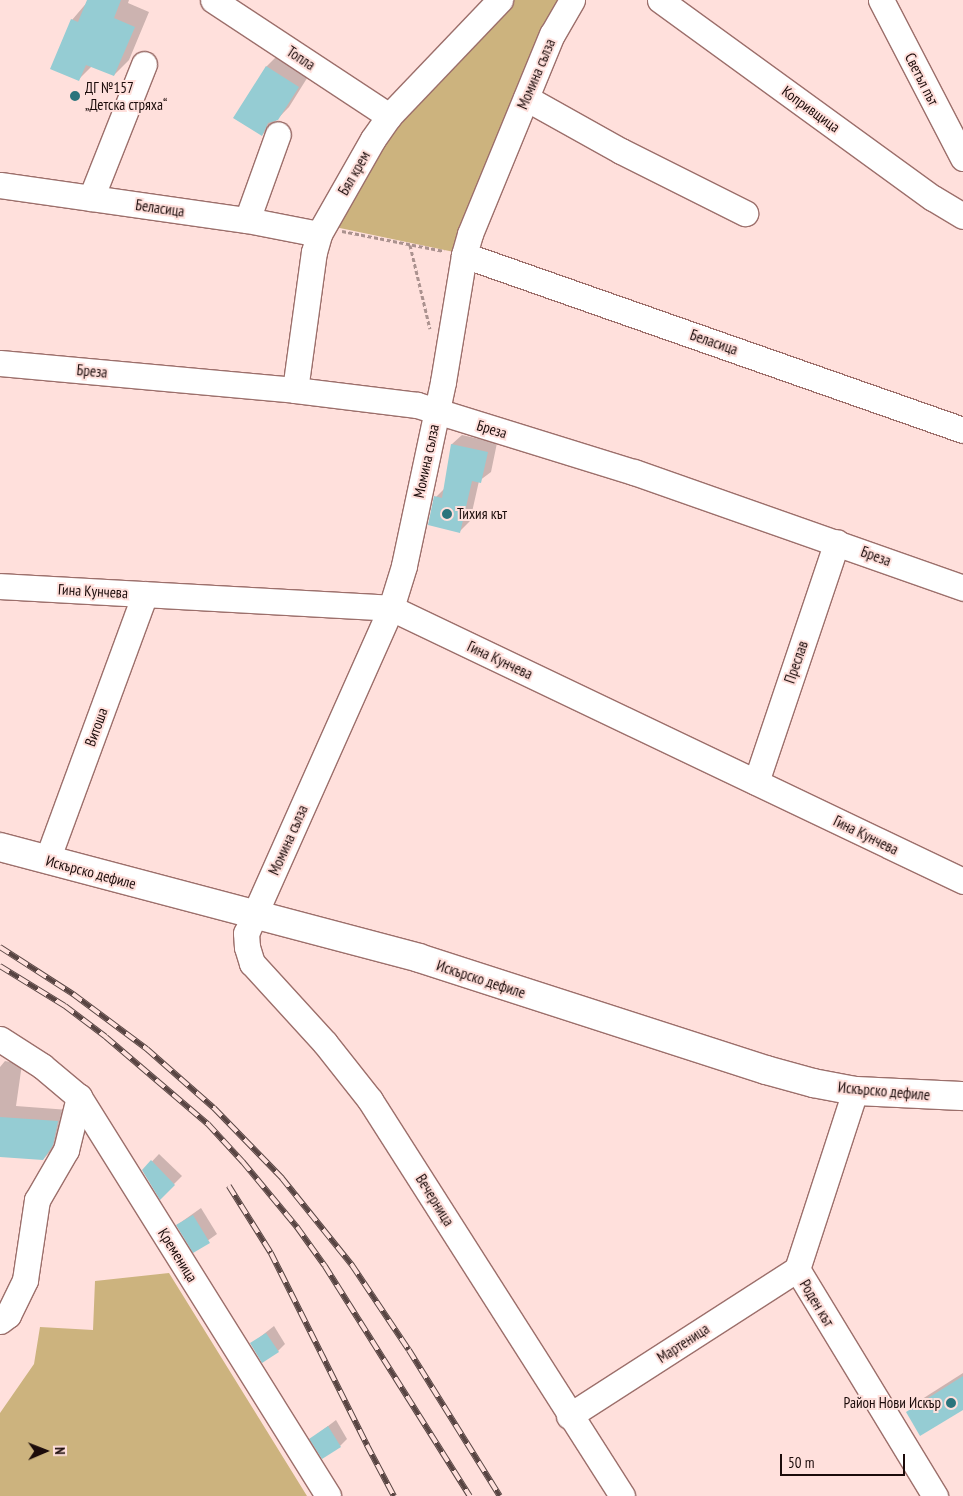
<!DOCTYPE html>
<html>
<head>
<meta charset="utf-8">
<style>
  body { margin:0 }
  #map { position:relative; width:963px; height:1496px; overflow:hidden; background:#ffe0dc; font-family:"PT Sans Narrow",sans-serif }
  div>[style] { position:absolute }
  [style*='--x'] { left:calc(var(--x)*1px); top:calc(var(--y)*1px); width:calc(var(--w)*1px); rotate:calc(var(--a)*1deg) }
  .green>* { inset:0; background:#ccb37e }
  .shadow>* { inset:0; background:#0003 }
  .building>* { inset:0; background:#95ccd3 }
  .path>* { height:3px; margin-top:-1.5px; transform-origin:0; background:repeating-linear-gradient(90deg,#ab928f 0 4px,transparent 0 6.5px) }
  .roads { filter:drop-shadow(1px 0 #9c6f6b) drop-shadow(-1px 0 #9c6f6b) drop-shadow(0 1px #9c6f6b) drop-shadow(0 -1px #9c6f6b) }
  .minor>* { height:25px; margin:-12.5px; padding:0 12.5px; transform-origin:12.5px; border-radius:12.5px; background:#fff }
  .major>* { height:28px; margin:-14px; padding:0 14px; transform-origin:14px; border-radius:14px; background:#fff }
  .rail>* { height:5.5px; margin-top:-2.75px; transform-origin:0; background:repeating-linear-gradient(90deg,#ffe0dc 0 11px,#584442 0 22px); box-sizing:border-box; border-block:1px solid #584442 }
  .dots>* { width:14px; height:14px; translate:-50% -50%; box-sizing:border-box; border:2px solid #ffe0dc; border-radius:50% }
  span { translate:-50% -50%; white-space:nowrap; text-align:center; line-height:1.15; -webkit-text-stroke:4px #ffe0dc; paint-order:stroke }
  .street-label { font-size:15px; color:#1b0b0a }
  .poi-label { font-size:15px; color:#1b0b0a }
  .left { translate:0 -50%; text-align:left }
  .right { translate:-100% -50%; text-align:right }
  .north { position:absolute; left:20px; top:1426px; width:50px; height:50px; -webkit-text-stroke:4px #ffe0dc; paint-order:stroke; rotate:89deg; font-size:14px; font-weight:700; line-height:20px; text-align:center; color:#1b0b0a }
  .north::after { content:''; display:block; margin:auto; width:18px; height:22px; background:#1b0b0a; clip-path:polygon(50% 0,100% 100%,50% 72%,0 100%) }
  .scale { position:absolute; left:780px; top:1454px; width:125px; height:22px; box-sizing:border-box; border:2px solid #1b0b0a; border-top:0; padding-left:6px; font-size:15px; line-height:18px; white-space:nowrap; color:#1b0b0a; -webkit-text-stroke:4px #ffe0dc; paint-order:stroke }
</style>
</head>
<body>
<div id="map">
  <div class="green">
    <i style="clip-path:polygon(510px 0,563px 0,454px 252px,335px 227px,395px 122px)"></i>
    <i style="clip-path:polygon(169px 1273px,307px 1496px,0 1496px,0 1413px,34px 1364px,40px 1327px,93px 1330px,95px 1281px)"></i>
  </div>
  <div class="shadow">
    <i style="clip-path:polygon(89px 0,129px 0,128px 3px,149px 12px,129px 60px,114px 75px,92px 66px,79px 79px,72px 20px)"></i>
    <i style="clip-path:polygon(278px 55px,309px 75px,289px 107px,262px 135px,235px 117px,267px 66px)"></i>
    <i style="clip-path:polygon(462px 435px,497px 443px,491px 472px,479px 481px,470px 521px,460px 531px,436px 497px,445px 488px,452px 444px)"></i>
    <i style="clip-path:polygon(5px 1061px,22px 1064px,16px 1106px,69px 1110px,54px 1148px,43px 1159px,0 1152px,0 1067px)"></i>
    <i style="clip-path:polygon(159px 1154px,182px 1176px,160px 1198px,143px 1171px)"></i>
    <i style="clip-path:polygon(201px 1208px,217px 1234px,193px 1251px,177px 1225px)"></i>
    <i style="clip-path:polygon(274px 1326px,285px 1344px,278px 1351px,251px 1344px)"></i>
    <i style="clip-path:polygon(963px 1373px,963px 1408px,908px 1412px,919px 1401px)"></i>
    <i style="clip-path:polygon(336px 1420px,347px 1439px,340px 1446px,311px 1439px)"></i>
  </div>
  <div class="building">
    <i style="clip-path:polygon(87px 0,121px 0,114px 18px,135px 27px,114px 76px,86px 65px,79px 81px,50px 69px,71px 19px,78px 22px)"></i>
    <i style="clip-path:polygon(266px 66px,299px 87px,278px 120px,268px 123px,262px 136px,233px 118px)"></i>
    <i style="clip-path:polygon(451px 444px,488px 452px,481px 483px,472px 481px,460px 533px,428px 525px,434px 496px,442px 498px)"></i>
    <i style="clip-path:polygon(0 1117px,58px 1121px,53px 1145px,43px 1160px,0 1157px)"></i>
    <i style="clip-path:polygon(151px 1160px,175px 1185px,160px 1200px,142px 1170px)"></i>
    <i style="clip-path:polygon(193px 1215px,210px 1243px,193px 1253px,176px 1225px)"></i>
    <i style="clip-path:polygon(266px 1333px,279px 1352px,262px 1363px,250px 1343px)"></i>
    <i style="clip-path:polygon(963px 1376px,963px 1410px,920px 1436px,906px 1412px)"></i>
    <i style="clip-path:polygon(328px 1426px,341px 1447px,322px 1459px,309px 1439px)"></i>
  </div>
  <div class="path">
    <i style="--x:342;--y:231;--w:104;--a:11.1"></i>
    <i style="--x:410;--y:245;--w:86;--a:76.6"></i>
  </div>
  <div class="roads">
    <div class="minor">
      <i style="--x:213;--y:0;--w:211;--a:33.4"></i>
      <i style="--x:572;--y:0;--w:39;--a:120"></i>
      <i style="--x:552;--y:34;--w:216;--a:112.3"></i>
      <i style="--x:470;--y:234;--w:22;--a:106"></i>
      <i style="--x:464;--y:255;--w:129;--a:99.4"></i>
      <i style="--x:443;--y:382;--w:188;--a:102"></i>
      <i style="--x:404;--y:566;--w:44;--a:107.2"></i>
      <i style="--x:391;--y:608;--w:356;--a:114"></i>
      <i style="--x:246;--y:933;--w:14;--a:86"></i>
      <i style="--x:247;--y:947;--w:17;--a:73"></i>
      <i style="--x:252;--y:963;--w:108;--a:47.6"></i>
      <i style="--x:325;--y:1043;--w:73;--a:51.7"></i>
      <i style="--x:370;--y:1100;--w:469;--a:57.5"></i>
      <i style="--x:660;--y:0;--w:337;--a:36"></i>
      <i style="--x:933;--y:198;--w:35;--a:31"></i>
      <i style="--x:881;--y:0;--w:178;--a:62.6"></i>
      <i style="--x:526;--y:98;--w:109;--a:29.2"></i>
      <i style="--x:621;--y:151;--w:139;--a:26.6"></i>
      <i style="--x:0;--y:185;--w:249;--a:8.1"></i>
      <i style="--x:247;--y:220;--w:73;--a:11"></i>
      <i style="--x:91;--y:198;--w:144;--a:-68.4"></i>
      <i style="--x:247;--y:220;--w:91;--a:-70.2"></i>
      <i style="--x:464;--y:255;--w:529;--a:19.33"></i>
      <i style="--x:0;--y:363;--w:296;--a:5.2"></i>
      <i style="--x:295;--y:390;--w:123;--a:7"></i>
      <i style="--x:417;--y:405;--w:227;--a:17.2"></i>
      <i style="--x:634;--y:472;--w:349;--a:19.4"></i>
      <i style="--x:295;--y:390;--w:139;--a:-82.2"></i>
      <i style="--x:314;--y:252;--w:19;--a:-74"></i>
      <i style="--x:319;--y:234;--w:109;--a:-60.4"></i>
      <i style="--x:373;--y:139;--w:28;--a:-55"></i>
      <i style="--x:389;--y:116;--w:161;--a:-46.3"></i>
      <i style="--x:0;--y:586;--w:392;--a:3.2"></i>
      <i style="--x:391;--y:608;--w:634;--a:25.51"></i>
      <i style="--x:756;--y:782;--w:253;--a:-71.4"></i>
      <i style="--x:47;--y:860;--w:283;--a:-69.8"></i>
      <i style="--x:0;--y:1039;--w:50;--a:32.7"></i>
      <i style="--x:42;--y:1066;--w:48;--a:40"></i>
      <i style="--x:79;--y:1097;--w:470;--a:58"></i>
      <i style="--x:855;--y:1091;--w:187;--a:108"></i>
      <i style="--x:797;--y:1269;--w:266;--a:58.7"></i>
      <i style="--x:0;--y:1321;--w:10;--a:-37"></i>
      <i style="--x:8;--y:1315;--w:39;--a:-64"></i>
      <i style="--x:25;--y:1280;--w:81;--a:-81.5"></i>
      <i style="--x:37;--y:1200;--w:58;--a:-59.9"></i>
      <i style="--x:66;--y:1150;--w:55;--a:-76.2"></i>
      <i style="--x:569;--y:1416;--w:271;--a:-32.8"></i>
    </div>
    <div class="major">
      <i style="--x:0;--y:847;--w:433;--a:14.8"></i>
      <i style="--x:419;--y:958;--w:365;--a:17.9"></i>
      <i style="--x:766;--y:1070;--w:49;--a:15.5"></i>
      <i style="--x:813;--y:1083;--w:43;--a:10.8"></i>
      <i style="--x:855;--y:1091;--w:108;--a:2.7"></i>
    </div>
  </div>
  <div class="rail">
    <i style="--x:0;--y:947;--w:87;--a:32.8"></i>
    <i style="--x:73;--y:994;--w:92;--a:36.6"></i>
    <i style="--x:147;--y:1049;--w:89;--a:41.4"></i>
    <i style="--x:214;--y:1108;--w:98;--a:45.8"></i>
    <i style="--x:282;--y:1178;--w:112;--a:51.2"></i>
    <i style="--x:352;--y:1265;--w:102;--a:56.2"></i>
    <i style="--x:409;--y:1350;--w:172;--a:58.1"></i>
    <i style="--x:0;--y:966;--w:76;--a:31.6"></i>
    <i style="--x:65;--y:1006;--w:51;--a:37.1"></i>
    <i style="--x:106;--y:1037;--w:134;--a:40.5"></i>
    <i style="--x:208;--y:1124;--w:52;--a:47.4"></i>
    <i style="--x:243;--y:1162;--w:85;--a:50.3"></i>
    <i style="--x:297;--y:1227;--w:48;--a:54.3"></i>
    <i style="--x:325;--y:1266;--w:272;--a:57.8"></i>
    <i style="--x:229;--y:1186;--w:79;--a:57.9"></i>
    <i style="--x:271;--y:1253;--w:215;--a:63.4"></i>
    <i style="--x:367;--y:1445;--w:58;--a:62.1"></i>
  </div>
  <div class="dots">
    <i style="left:75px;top:96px;background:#2b747c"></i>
    <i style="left:447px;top:514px;background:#2b747c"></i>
    <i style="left:951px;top:1403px;background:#2b747c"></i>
  </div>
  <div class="street-label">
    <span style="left:301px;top:58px;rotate:33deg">Топла</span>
    <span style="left:536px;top:74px;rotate:-67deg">Момина сълза</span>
    <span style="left:922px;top:79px;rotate:63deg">Светъл път</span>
    <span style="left:811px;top:109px;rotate:36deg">Копривщица</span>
    <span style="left:354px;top:173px;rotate:-60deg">Бял крем</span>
    <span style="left:160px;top:208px;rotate:8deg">Беласица</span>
    <span style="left:714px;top:342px;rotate:19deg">Беласица</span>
    <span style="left:92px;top:371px;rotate:5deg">Бреза</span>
    <span style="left:492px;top:429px;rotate:17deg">Бреза</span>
    <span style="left:426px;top:461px;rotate:-78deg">Момина сълза</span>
    <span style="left:876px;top:556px;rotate:20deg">Бреза</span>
    <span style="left:93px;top:591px;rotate:3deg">Гина Кунчева</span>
    <span style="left:500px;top:660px;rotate:25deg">Гина Кунчева</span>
    <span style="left:796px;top:662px;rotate:-71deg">Преслав</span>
    <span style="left:96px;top:727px;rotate:-70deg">Витоша</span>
    <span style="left:866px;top:835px;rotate:26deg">Гина Кунчева</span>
    <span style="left:288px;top:840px;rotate:-66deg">Момина сълза</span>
    <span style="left:91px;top:872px;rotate:15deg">Искърско дефиле</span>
    <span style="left:481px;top:979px;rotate:18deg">Искърско дефиле</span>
    <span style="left:884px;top:1091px;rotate:5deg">Искърско дефиле</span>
    <span style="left:435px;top:1200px;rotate:58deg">Вечерница</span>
    <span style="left:178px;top:1255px;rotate:58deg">Кременица</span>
    <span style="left:817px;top:1303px;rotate:59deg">Роден кът</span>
    <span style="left:683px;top:1343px;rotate:-33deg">Мартеница</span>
  </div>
  <div class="poi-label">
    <span class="left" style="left:85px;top:96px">ДГ №157<br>„Детска стряха“</span>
    <span class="left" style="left:457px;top:514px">Тихия кът</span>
    <span class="right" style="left:941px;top:1403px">Район Нови Искър</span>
  </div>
  <div class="north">N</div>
  <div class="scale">50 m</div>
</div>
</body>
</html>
